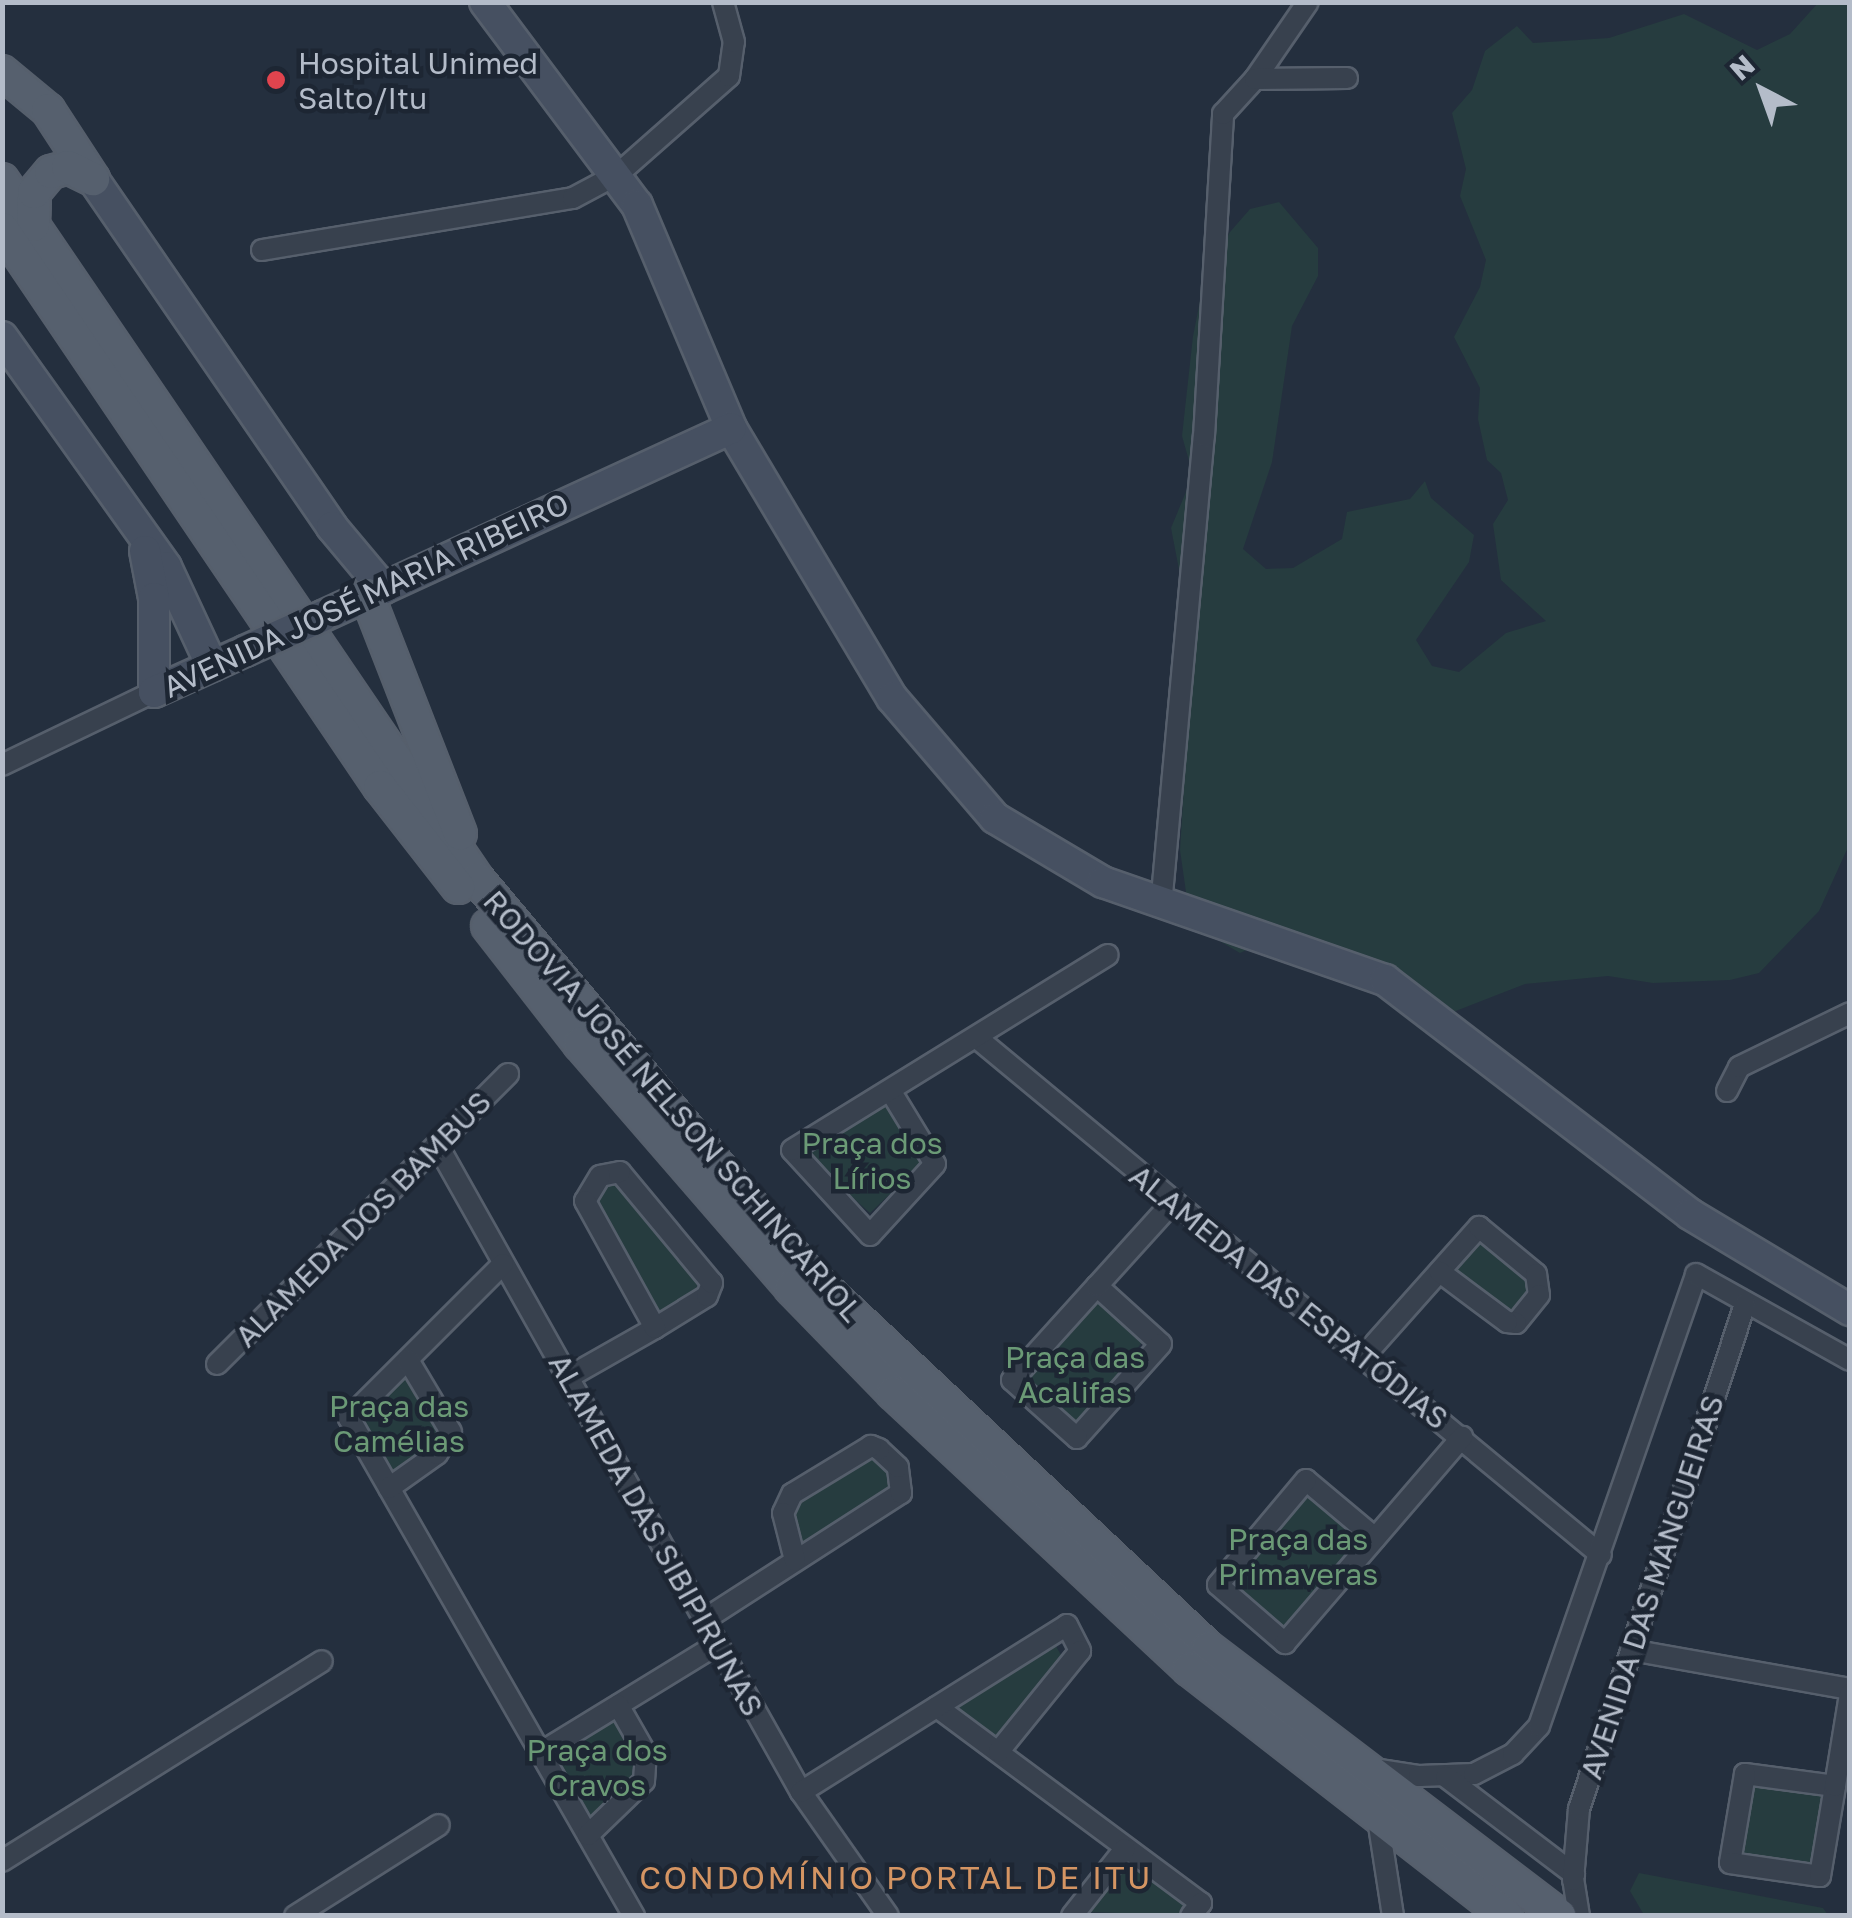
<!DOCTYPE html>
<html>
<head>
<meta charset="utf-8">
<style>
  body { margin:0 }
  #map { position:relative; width:1852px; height:1918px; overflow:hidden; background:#242f3e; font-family:"Golos Text",sans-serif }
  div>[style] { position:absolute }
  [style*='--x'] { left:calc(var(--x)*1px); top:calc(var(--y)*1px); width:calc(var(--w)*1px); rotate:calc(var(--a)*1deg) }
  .green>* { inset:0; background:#263c3f }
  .roads { filter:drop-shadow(2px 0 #565f6c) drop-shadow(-2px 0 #565f6c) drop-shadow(0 2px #565f6c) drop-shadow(0 -2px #565f6c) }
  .street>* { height:20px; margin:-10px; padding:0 10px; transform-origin:10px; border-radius:10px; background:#38414e }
  .secondary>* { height:30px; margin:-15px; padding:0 15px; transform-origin:15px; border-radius:15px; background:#465061 }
  .primary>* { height:32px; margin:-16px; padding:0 16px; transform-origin:16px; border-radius:16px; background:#56606e }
  .bridges { filter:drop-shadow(2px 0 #565f6c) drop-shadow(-2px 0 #565f6c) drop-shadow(0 2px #565f6c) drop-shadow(0 -2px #565f6c) }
  .secondary-bridge>* { height:30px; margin:-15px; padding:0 15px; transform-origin:15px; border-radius:15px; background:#465061 }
  .dots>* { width:28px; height:28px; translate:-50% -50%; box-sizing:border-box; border:5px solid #1d2633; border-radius:50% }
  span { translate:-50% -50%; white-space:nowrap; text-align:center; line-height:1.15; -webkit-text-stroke:9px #1d2633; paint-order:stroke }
  .poi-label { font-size:30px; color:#b4bcc9 }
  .left { translate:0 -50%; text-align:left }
  .street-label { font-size:30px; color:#b4bcc9 }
  .park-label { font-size:30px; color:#6b9a76 }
  .neighbourhood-label { font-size:32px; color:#d59563; letter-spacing:2.5px }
  .frame { position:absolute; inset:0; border:5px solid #b4bcc9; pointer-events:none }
  .north { position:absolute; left:1712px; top:40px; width:100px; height:100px; -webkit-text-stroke:8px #1d2633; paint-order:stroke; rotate:319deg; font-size:28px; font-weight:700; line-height:40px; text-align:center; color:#b4bcc9 }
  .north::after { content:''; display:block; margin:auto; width:35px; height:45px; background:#b4bcc9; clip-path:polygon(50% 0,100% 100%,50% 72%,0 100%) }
</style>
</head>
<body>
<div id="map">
  <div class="green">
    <i style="clip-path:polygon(1818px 3px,1849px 3px,1849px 845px,1819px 911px,1759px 973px,1730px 980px,1653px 983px,1608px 976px,1525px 984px,1448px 1014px,1251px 948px,1240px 953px,1218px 940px,1187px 899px,1180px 850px,1193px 642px,1171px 528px,1193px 475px,1182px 436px,1193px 336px,1204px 281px,1230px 232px,1250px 209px,1279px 202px,1318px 248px,1318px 276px,1292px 326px,1272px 462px,1243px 549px,1266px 569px,1293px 568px,1342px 539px,1347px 512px,1410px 499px,1425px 481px,1431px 498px,1474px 535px,1469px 562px,1416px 640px,1432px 666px,1459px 672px,1506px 633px,1546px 621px,1501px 580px,1493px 524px,1508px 500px,1501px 473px,1487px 460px,1478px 419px,1480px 388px,1454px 337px,1480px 287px,1486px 260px,1460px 196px,1466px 169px,1452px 113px,1472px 90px,1485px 51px,1517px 26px,1533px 43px,1609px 38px,1684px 14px,1757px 50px,1790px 34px)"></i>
    <i style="clip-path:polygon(888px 1104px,924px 1162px,870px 1213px,806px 1156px)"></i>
    <i style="clip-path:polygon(618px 1179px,701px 1279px,692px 1296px,654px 1317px,589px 1201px,603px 1183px)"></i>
    <i style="clip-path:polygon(1478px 1233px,1535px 1285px,1516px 1318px,1445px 1272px)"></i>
    <i style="clip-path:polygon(1096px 1295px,1143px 1341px,1078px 1425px,1026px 1379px)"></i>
    <i style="clip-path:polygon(402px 1370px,445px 1430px,435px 1449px,389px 1482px,352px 1417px)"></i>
    <i style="clip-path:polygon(869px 1453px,892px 1469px,898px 1490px,798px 1550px,786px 1515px,795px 1497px)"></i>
    <i style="clip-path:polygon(1307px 1489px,1362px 1539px,1283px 1633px,1225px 1583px)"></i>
    <i style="clip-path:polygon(1053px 1641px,1065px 1662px,996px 1736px,956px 1706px)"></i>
    <i style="clip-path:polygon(617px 1707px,644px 1753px,642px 1781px,588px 1832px,543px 1754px)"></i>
    <i style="clip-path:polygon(1753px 1786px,1828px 1793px,1817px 1867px,1739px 1859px)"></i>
    <i style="clip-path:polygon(1127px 1857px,1190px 1905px,1182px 1915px,1086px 1912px)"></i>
    <i style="clip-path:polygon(1639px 1873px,1823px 1908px,1828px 1915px,1644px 1915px,1630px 1891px)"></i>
  </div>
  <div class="roads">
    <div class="street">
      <i style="--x:1255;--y:79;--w:93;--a:-55.5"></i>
      <i style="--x:262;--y:250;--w:315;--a:-9.5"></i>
      <i style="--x:573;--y:198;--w:51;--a:-28.1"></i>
      <i style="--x:618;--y:174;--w:148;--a:-41.4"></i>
      <i style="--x:729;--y:76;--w:34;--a:-82"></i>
      <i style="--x:734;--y:42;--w:41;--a:-105.4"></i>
      <i style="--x:2;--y:765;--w:169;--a:-25.7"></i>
      <i style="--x:1161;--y:906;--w:472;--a:-84.8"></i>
      <i style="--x:1204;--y:436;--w:323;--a:-86.6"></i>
      <i style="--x:1223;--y:114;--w:47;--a:-47.6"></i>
      <i style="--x:1255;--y:79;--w:92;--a:-0.6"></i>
      <i style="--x:977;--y:1038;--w:810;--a:39.64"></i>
      <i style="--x:1727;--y:1091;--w:27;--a:-63"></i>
      <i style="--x:1739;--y:1067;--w:123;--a:-25.9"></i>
      <i style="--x:891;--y:1092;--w:84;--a:58.6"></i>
      <i style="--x:935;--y:1164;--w:96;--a:132.5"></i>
      <i style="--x:870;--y:1235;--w:115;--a:-132.5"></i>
      <i style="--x:792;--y:1150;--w:371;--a:-31.7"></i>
      <i style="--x:438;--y:1146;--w:741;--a:60.67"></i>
      <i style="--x:801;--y:1792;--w:151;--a:54.9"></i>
      <i style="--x:503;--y:1264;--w:218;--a:135"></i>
      <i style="--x:349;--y:1418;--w:574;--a:60.22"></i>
      <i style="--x:1097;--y:1286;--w:86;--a:42.2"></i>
      <i style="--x:1161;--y:1344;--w:126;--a:131.8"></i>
      <i style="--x:1077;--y:1438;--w:87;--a:-138.3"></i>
      <i style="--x:1012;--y:1380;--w:127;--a:-47.9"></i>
      <i style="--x:1097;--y:1286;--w:110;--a:-47.9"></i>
      <i style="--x:1364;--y:1356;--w:173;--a:-48.3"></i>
      <i style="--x:1479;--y:1227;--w:74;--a:39.5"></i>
      <i style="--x:1536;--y:1274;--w:21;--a:82"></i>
      <i style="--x:1539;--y:1295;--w:36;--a:129"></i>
      <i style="--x:1516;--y:1323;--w:9;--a:-174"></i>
      <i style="--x:1507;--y:1322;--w:84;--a:-143.3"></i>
      <i style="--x:217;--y:1364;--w:411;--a:-44.9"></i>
      <i style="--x:567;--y:1378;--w:101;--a:-29.6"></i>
      <i style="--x:655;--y:1328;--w:61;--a:-31.6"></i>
      <i style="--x:707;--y:1296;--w:14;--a:-69"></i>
      <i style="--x:712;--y:1283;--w:144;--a:-129.7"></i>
      <i style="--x:620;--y:1172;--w:20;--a:169"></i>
      <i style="--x:600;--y:1176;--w:29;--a:121"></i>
      <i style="--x:585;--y:1201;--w:145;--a:61.1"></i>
      <i style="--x:389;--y:1488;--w:59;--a:-35.3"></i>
      <i style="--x:437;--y:1454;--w:26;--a:-58"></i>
      <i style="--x:451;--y:1432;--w:84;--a:-120.8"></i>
      <i style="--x:1375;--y:1538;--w:90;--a:-140"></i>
      <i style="--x:1306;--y:1480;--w:137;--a:130"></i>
      <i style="--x:1218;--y:1585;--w:89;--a:40.9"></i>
      <i style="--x:1285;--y:1643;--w:272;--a:-49.3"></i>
      <i style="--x:707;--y:1618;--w:231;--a:-32.8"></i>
      <i style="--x:901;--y:1493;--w:26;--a:-97"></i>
      <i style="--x:898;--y:1467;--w:26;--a:-137"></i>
      <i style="--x:879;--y:1449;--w:9;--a:-159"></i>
      <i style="--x:871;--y:1446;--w:92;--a:148.7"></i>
      <i style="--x:792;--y:1494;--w:21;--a:115"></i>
      <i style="--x:783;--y:1513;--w:49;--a:75.7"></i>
      <i style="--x:1631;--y:1650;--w:222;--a:10.1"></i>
      <i style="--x:937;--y:1707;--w:329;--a:36.6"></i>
      <i style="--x:1201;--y:1903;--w:16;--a:128"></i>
      <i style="--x:540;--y:1753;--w:209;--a:-31.5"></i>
      <i style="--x:1373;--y:1769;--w:47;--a:8.7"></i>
      <i style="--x:1419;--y:1776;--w:55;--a:-2.1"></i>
      <i style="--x:1474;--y:1774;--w:44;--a:-27.1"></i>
      <i style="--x:1513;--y:1754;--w:38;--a:-47"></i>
      <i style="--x:1539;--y:1726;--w:478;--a:-70.8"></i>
      <i style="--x:1696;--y:1274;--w:176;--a:29.2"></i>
      <i style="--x:1446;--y:1777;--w:161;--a:37.2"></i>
      <i style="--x:1835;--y:1786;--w:91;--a:-172.4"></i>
      <i style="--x:1745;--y:1774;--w:90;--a:99.6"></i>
      <i style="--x:1730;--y:1863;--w:91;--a:8.2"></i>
      <i style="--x:1820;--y:1876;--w:91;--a:-80.5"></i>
      <i style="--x:1835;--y:1786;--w:93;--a:-80.7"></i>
      <i style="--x:801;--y:1792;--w:314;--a:-32.1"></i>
      <i style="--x:1067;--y:1625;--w:29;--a:63"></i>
      <i style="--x:1080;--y:1651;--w:129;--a:129"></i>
      <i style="--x:1378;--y:1819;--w:98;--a:81.2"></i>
      <i style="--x:588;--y:1835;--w:78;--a:-44"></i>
      <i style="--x:644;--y:1781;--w:27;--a:-86"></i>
      <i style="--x:646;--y:1754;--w:56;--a:-119.7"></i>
      <i style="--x:2;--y:1861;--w:377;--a:-32"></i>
      <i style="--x:295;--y:1916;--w:170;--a:-32.3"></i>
      <i style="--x:1072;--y:1916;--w:85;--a:-51.7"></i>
      <i style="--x:1579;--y:1916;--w:36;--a:-99"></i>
      <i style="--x:1573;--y:1880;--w:71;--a:-85.2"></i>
      <i style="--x:1579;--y:1809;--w:532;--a:-71.8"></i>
    </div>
    <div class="secondary">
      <i style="--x:485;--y:2;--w:254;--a:53.2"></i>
      <i style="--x:637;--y:205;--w:242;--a:67.1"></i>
      <i style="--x:731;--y:428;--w:314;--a:59.2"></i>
      <i style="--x:892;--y:698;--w:158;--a:49.4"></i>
      <i style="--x:995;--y:818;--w:126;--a:30.7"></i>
      <i style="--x:1103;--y:882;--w:299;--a:19.2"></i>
      <i style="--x:1385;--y:980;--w:384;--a:37.5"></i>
      <i style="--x:1690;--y:1214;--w:187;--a:31"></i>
      <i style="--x:93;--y:179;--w:422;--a:55.5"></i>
      <i style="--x:332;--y:527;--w:80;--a:50.1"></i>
      <i style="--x:2;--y:337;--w:282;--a:54.5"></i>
      <i style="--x:166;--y:567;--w:109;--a:65.1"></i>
      <i style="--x:145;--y:551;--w:48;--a:79.2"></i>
      <i style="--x:154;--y:598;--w:94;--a:90"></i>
      <i style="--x:154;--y:692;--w:100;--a:-24.3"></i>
      <i style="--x:323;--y:616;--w:449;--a:-24.7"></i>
    </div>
    <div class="primary">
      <i style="--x:2;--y:72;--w:60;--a:39.6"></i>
      <i style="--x:48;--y:110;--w:82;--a:56.9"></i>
      <i style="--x:2;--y:180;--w:845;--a:55.8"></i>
      <i style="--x:477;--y:879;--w:515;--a:49.97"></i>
      <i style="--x:808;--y:1273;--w:548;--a:43.15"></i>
      <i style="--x:1208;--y:1648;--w:442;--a:37.3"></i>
      <i style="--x:33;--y:225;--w:33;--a:-88"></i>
      <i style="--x:34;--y:192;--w:26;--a:-50"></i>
      <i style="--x:51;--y:172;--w:18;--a:-16"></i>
      <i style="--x:68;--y:167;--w:28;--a:26"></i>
      <i style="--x:2;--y:229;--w:674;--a:55.89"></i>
      <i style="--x:380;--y:787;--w:127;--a:52"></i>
      <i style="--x:367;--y:595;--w:256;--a:68.7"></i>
      <i style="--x:488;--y:926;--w:150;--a:52.1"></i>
      <i style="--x:580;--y:1044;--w:323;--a:49.1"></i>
      <i style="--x:791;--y:1288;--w:146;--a:45.8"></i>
      <i style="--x:893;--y:1393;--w:405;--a:43"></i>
      <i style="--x:1189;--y:1669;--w:402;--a:37.9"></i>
    </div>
  </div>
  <div class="bridges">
    <div class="secondary-bridge">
      <i style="--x:245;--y:651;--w:85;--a:-24.2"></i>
    </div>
  </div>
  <div class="dots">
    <i style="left:276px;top:80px;background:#e0444e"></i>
  </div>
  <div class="poi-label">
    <span class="left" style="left:298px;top:80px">Hospital Unimed<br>Salto/Itu</span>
  </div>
  <div class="street-label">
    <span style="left:366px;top:595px;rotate:-25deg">AVENIDA JOSÉ MARIA RIBEIRO</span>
    <span style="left:673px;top:1106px;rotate:49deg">RODOVIA JOSÉ NELSON SCHINCARIOL</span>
    <span style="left:363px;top:1219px;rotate:-45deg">ALAMEDA DOS BAMBUS</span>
    <span style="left:1289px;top:1297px;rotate:39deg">ALAMEDA DAS ESPATÓDIAS</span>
    <span style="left:656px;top:1535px;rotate:61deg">ALAMEDA DAS SIBIPIRUNAS</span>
    <span style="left:1652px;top:1587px;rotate:-72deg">AVENIDA DAS MANGUEIRAS</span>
  </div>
  <div class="park-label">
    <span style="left:872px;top:1160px">Praça dos<br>Lírios</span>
    <span style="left:1075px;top:1374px">Praça das<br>Acalifas</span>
    <span style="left:399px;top:1423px">Praça das<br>Camélias</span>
    <span style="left:1298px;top:1556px">Praça das<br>Primaveras</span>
    <span style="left:597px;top:1767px">Praça dos<br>Cravos</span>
  </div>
  <div class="neighbourhood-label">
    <span style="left:896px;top:1877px">CONDOMÍNIO PORTAL DE ITU</span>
  </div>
  <div class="frame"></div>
  <div class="north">N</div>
</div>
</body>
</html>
